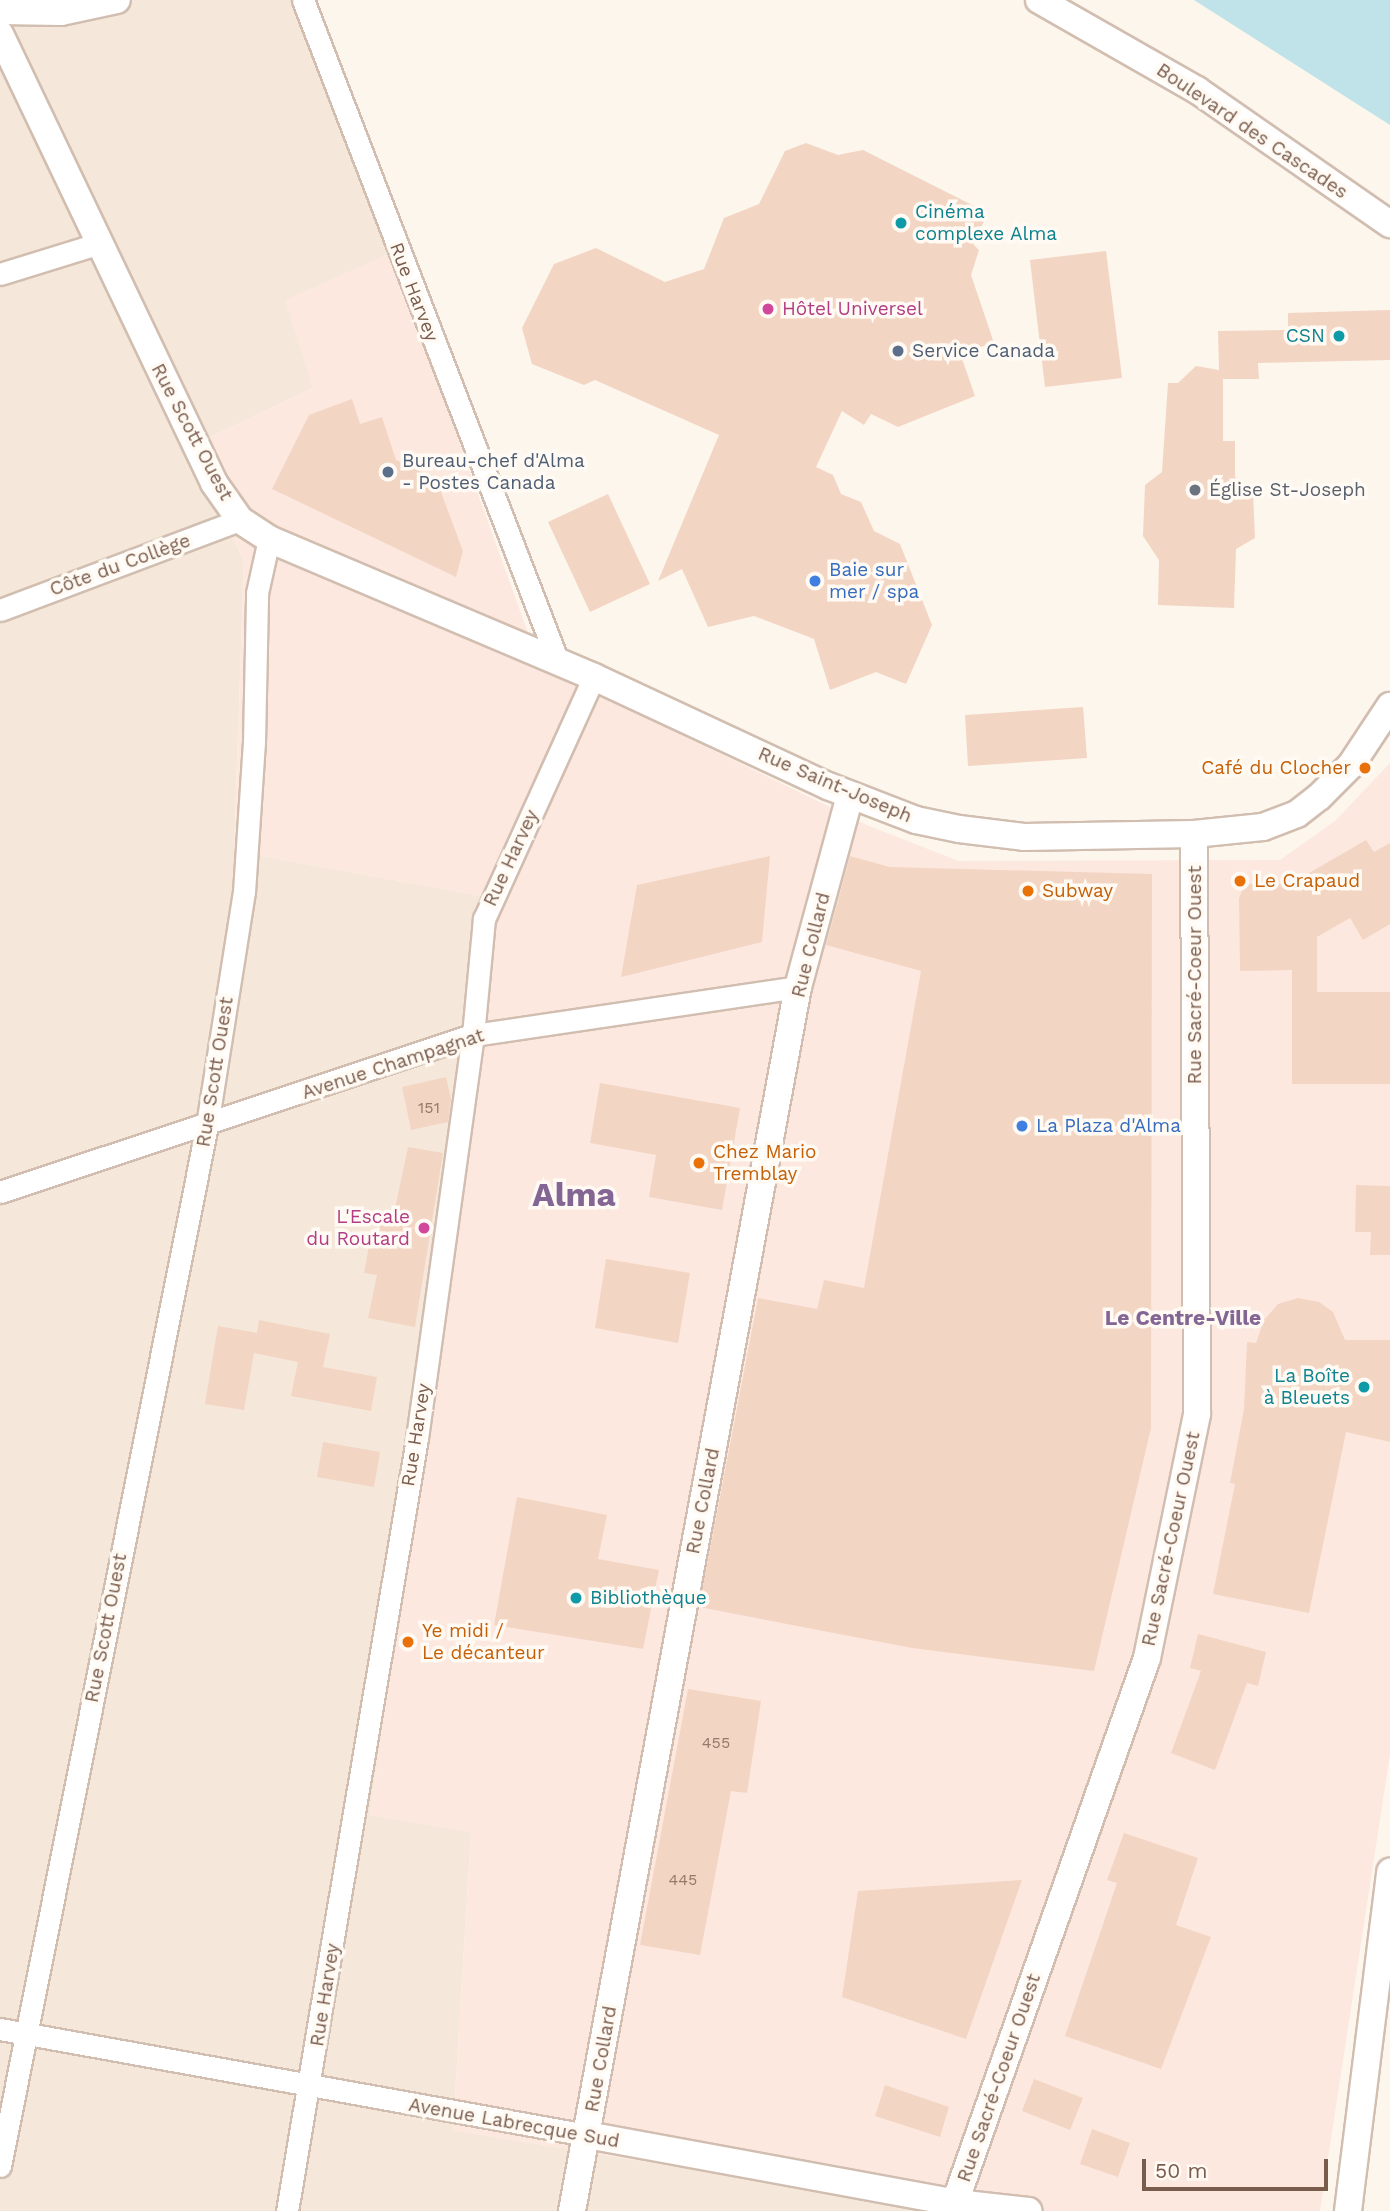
<!DOCTYPE html>
<html>
<head>
<meta charset="utf-8">
<style>
  body { margin:0 }
  #map { position:relative; width:1390px; height:2211px; overflow:hidden; background:#fdf6ec; font-family:"Work Sans",sans-serif }
  div>[style] { position:absolute }
  [style*='--x'] { left:calc(var(--x)*1px); top:calc(var(--y)*1px); width:calc(var(--w)*1px); rotate:calc(var(--a)*1deg) }
  .residential>* { inset:0; background:#f5e8da }
  .commercial>* { inset:0; background:#fde8e0 }
  .water>* { inset:0; background:#bfe3e8 }
  .building>* { inset:0; background:#f3d5c3 }
  .roads { filter:drop-shadow(2px 0 #d1beb0) drop-shadow(-2px 0 #d1beb0) drop-shadow(0 2px #d1beb0) drop-shadow(0 -2px #d1beb0) }
  .minor>* { height:21px; margin:-10.5px; padding:0 10.5px; transform-origin:10.5px; border-radius:10.5px; background:#fff }
  .tertiary>* { height:26px; margin:-13px; padding:0 13px; transform-origin:13px; border-radius:13px; background:#fff }
  .dots>* { width:19px; height:19px; translate:-50% -50%; box-sizing:border-box; border:4px solid #fffaf3; border-radius:50% }
  span { translate:-50% -50%; white-space:nowrap; text-align:center; line-height:1.15; -webkit-text-stroke:7px #fffaf3; paint-order:stroke }
  .number-label { font-size:16px; color:#987a6a }
  .number-label span { -webkit-text-stroke-width:0 }
  .street-label { font-size:19px; color:#7a5c4d }
  .culture-label { font-size:19px; color:#0d838f }
  .left { translate:0 -50%; text-align:left }
  .right { translate:-100% -50%; text-align:right }
  .hotel-label { font-size:19px; color:#b23c85 }
  .service-label { font-size:19px; color:#4e5e75 }
  .worship-label { font-size:19px; color:#5b616d }
  .shop-label { font-size:19px; color:#366cbe }
  .food-label { font-size:19px; color:#c56008 }
  .neighbourhood-label { font-size:21px; color:#846695; font-weight:700 }
  .town-label { font-size:33px; color:#846695; font-weight:700 }
  .scale { position:absolute; left:1142px; top:2159px; width:186px; height:32px; box-sizing:border-box; border:4px solid #7a5c4d; border-top:0; padding-left:9px; font-size:21px; line-height:24px; white-space:nowrap; color:#7a5c4d; -webkit-text-stroke:5px #fffaf3; paint-order:stroke }
</style>
</head>
<body>
<div id="map">
  <div class="residential">
    <i style="clip-path:polygon(0 0,300px 0,391px 253px,313px 388px,187px 448px,244px 560px,234px 851px,499px 899px,370px 1815px,471px 1832px,453px 2130px,943px 2211px,0 2211px)"></i>
  </div>
  <div class="commercial">
    <i style="clip-path:polygon(391px 253px,540px 666px,869px 826px,959px 861px,1280px 860px,1335px 821px,1390px 763px,1390px 1754px,1320px 2211px,943px 2211px,453px 2130px,471px 1832px,370px 1815px,499px 899px,234px 851px,244px 560px,187px 448px,313px 388px,285px 300px)"></i>
  </div>
  <div class="water">
    <i style="clip-path:polygon(1194px 0,1390px 0,1390px 125px)"></i>
  </div>
  <div class="building">
    <i style="clip-path:polygon(806px 143px,838px 155px,863px 150px,988px 213px,973px 244px,979px 250px,971px 275px,994px 343px,960px 353px,975px 396px,898px 427px,871px 414px,864px 425px,842px 411px,816px 467px,833px 475px,841px 494px,861px 502px,874px 531px,900px 544px,932px 625px,906px 684px,876px 672px,830px 690px,814px 639px,754px 616px,708px 627px,682px 569px,658px 581px,719px 435px,595px 380px,584px 385px,532px 364px,522px 328px,554px 264px,596px 248px,665px 282px,704px 269px,724px 218px,759px 204px,785px 151px)"></i>
    <i style="clip-path:polygon(1106px 251px,1122px 378px,1045px 387px,1030px 260px)"></i>
    <i style="clip-path:polygon(1390px 310px,1390px 360px,1258px 363px,1259px 379px,1223px 379px,1223px 441px,1235px 441px,1235px 477px,1253px 494px,1255px 538px,1236px 549px,1234px 608px,1158px 605px,1159px 560px,1143px 536px,1145px 485px,1162px 472px,1168px 383px,1178px 383px,1196px 366px,1219px 370px,1218px 331px,1288px 330px,1288px 313px)"></i>
    <i style="clip-path:polygon(352px 399px,360px 424px,382px 417px,396px 460px,436px 479px,463px 551px,456px 577px,272px 489px,309px 415px)"></i>
    <i style="clip-path:polygon(608px 494px,650px 584px,590px 612px,548px 522px)"></i>
    <i style="clip-path:polygon(1083px 707px,1087px 758px,968px 766px,965px 715px)"></i>
    <i style="clip-path:polygon(1366px 840px,1374px 852px,1390px 843px,1390px 924px,1363px 940px,1350px 918px,1317px 937px,1317px 992px,1390px 992px,1390px 1084px,1292px 1084px,1292px 970px,1240px 971px,1239px 898px,1245px 884px,1292px 883px)"></i>
    <i style="clip-path:polygon(770px 856px,762px 942px,621px 977px,637px 885px)"></i>
    <i style="clip-path:polygon(850px 856px,890px 867px,1152px 874px,1151px 1428px,1094px 1671px,912px 1648px,699px 1607px,758px 1298px,817px 1309px,824px 1280px,864px 1288px,921px 971px,826px 945px)"></i>
    <i style="clip-path:polygon(446px 1077px,451px 1099px,448px 1122px,411px 1130px,402px 1087px)"></i>
    <i style="clip-path:polygon(600px 1083px,740px 1108px,722px 1210px,649px 1197px,656px 1155px,590px 1143px)"></i>
    <i style="clip-path:polygon(408px 1147px,443px 1153px,415px 1327px,368px 1318px,377px 1275px,364px 1273px,370px 1240px,377px 1241px,382px 1211px,394px 1213px)"></i>
    <i style="clip-path:polygon(1356px 1185px,1390px 1186px,1390px 1255px,1370px 1255px,1371px 1232px,1355px 1232px)"></i>
    <i style="clip-path:polygon(606px 1259px,690px 1273px,678px 1343px,595px 1328px)"></i>
    <i style="clip-path:polygon(1298px 1298px,1319px 1302px,1333px 1312px,1345px 1340px,1390px 1340px,1390px 1442px,1346px 1432px,1309px 1613px,1213px 1594px,1235px 1484px,1230px 1483px,1244px 1409px,1247px 1342px,1256px 1343px,1264px 1320px,1278px 1304px)"></i>
    <i style="clip-path:polygon(259px 1320px,330px 1334px,323px 1367px,377px 1377px,371px 1411px,291px 1396px,298px 1362px,254px 1353px,244px 1410px,205px 1404px,218px 1326px,257px 1333px)"></i>
    <i style="clip-path:polygon(323px 1442px,380px 1452px,374px 1487px,317px 1477px)"></i>
    <i style="clip-path:polygon(517px 1497px,607px 1515px,598px 1559px,659px 1570px,643px 1649px,494px 1625px)"></i>
    <i style="clip-path:polygon(1198px 1634px,1266px 1652px,1258px 1686px,1247px 1683px,1215px 1770px,1171px 1753px,1201px 1671px,1190px 1668px)"></i>
    <i style="clip-path:polygon(688px 1689px,761px 1701px,747px 1793px,731px 1791px,700px 1955px,640px 1945px)"></i>
    <i style="clip-path:polygon(1124px 1833px,1198px 1858px,1176px 1925px,1211px 1937px,1161px 2069px,1065px 2036px,1117px 1883px,1107px 1880px)"></i>
    <i style="clip-path:polygon(1022px 1880px,966px 2039px,842px 1997px,858px 1891px)"></i>
    <i style="clip-path:polygon(1034px 2079px,1083px 2098px,1070px 2130px,1022px 2111px)"></i>
    <i style="clip-path:polygon(885px 2085px,949px 2107px,940px 2137px,875px 2116px)"></i>
    <i style="clip-path:polygon(1092px 2129px,1130px 2143px,1118px 2177px,1080px 2164px)"></i>
  </div>
  <div class="roads">
    <div class="minor">
      <i style="--x:303;--y:0;--w:709;--a:68.93"></i>
      <i style="--x:0;--y:274;--w:102;--a:-17.2"></i>
      <i style="--x:0;--y:610;--w:256;--a:-20.6"></i>
      <i style="--x:0;--y:1192;--w:498;--a:-18.4"></i>
      <i style="--x:473;--y:1035;--w:329;--a:-8.4"></i>
      <i style="--x:0;--y:2029;--w:596;--a:10.24"></i>
      <i style="--x:0;--y:2166;--w:1061;--a:-78.75"></i>
      <i style="--x:207;--y:1125;--w:236;--a:-81"></i>
      <i style="--x:244;--y:892;--w:150;--a:-86.2"></i>
      <i style="--x:254;--y:742;--w:149;--a:-88.8"></i>
      <i style="--x:257;--y:593;--w:55;--a:-77.5"></i>
      <i style="--x:287;--y:2211;--w:784;--a:-80.45"></i>
      <i style="--x:417;--y:1438;--w:407;--a:-82.1"></i>
      <i style="--x:473;--y:1035;--w:117;--a:-84.6"></i>
      <i style="--x:484;--y:919;--w:266;--a:-65.6"></i>
    </div>
    <div class="tertiary">
      <i style="--x:1039;--y:0;--w:182;--a:29.7"></i>
      <i style="--x:1197;--y:90;--w:235;--a:34.8"></i>
      <i style="--x:0;--y:11;--w:61;--a:0.9"></i>
      <i style="--x:61;--y:12;--w:57;--a:-12.1"></i>
      <i style="--x:0;--y:34;--w:497;--a:64.5"></i>
      <i style="--x:214;--y:483;--w:45;--a:54.9"></i>
      <i style="--x:240;--y:520;--w:35;--a:33"></i>
      <i style="--x:269;--y:539;--w:353;--a:23"></i>
      <i style="--x:594;--y:677;--w:258;--a:25"></i>
      <i style="--x:828;--y:786;--w:94;--a:21.1"></i>
      <i style="--x:916;--y:820;--w:44;--a:11.8"></i>
      <i style="--x:959;--y:829;--w:65;--a:7"></i>
      <i style="--x:1024;--y:837;--w:170;--a:-1"></i>
      <i style="--x:1194;--y:834;--w:69;--a:-5.8"></i>
      <i style="--x:1263;--y:827;--w:36;--a:-21"></i>
      <i style="--x:1297;--y:814;--w:28;--a:-38"></i>
      <i style="--x:1319;--y:797;--w:45;--a:-45"></i>
      <i style="--x:1351;--y:765;--w:71;--a:-56.5"></i>
      <i style="--x:587;--y:2135;--w:375;--a:10.4"></i>
      <i style="--x:956;--y:2203;--w:73;--a:6.3"></i>
      <i style="--x:572;--y:2211;--w:1245;--a:-79.54"></i>
      <i style="--x:798;--y:987;--w:199;--a:-74.8"></i>
      <i style="--x:952;--y:2211;--w:586;--a:-70.58"></i>
      <i style="--x:1147;--y:1658;--w:249;--a:-78.4"></i>
      <i style="--x:1197;--y:1414;--w:580;--a:-90.3"></i>
      <i style="--x:1348;--y:2211;--w:342;--a:-82.9"></i>
    </div>
  </div>
  <div class="dots">
    <i style="left:901px;top:223px;background:#0f9aa8"></i>
    <i style="left:768px;top:309px;background:#d1479c"></i>
    <i style="left:1339px;top:336px;background:#0f9aa8"></i>
    <i style="left:898px;top:351px;background:#5c6f8a"></i>
    <i style="left:388px;top:472px;background:#5c6f8a"></i>
    <i style="left:1195px;top:490px;background:#6b7280"></i>
    <i style="left:815px;top:581px;background:#3f7fe0"></i>
    <i style="left:1365px;top:768px;background:#e8710a"></i>
    <i style="left:1240px;top:881px;background:#e8710a"></i>
    <i style="left:1028px;top:891px;background:#e8710a"></i>
    <i style="left:1022px;top:1126px;background:#3f7fe0"></i>
    <i style="left:699px;top:1163px;background:#e8710a"></i>
    <i style="left:424px;top:1228px;background:#d1479c"></i>
    <i style="left:1364px;top:1387px;background:#0f9aa8"></i>
    <i style="left:576px;top:1598px;background:#0f9aa8"></i>
    <i style="left:408px;top:1642px;background:#e8710a"></i>
  </div>
  <div class="number-label">
    <span style="left:429px;top:1108px">151</span>
    <span style="left:716px;top:1743px">455</span>
    <span style="left:683px;top:1880px">445</span>
  </div>
  <div class="street-label">
    <span style="left:1252px;top:131px;rotate:34deg">Boulevard des Cascades</span>
    <span style="left:414px;top:292px;rotate:69deg">Rue Harvey</span>
    <span style="left:192px;top:432px;rotate:62deg">Rue Scott Ouest</span>
    <span style="left:120px;top:565px;rotate:-20deg">Côte du Collège</span>
    <span style="left:835px;top:785px;rotate:23deg">Rue Saint-Joseph</span>
    <span style="left:511px;top:858px;rotate:-65deg">Rue Harvey</span>
    <span style="left:811px;top:945px;rotate:-76deg">Rue Collard</span>
    <span style="left:1195px;top:975px;rotate:-90deg">Rue Sacré-Coeur Ouest</span>
    <span style="left:393px;top:1064px;rotate:-18deg">Avenue Champagnat</span>
    <span style="left:215px;top:1072px;rotate:-81deg">Rue Scott Ouest</span>
    <span style="left:416px;top:1435px;rotate:-81deg">Rue Harvey</span>
    <span style="left:703px;top:1501px;rotate:-79deg">Rue Collard</span>
    <span style="left:1171px;top:1539px;rotate:-78deg">Rue Sacré-Coeur Ouest</span>
    <span style="left:106px;top:1628px;rotate:-79deg">Rue Scott Ouest</span>
    <span style="left:325px;top:1995px;rotate:-81deg">Rue Harvey</span>
    <span style="left:601px;top:2059px;rotate:-80deg">Rue Collard</span>
    <span style="left:999px;top:2078px;rotate:-71deg">Rue Sacré-Coeur Ouest</span>
    <span style="left:514px;top:2123px;rotate:10deg">Avenue Labrecque Sud</span>
  </div>
  <div class="culture-label">
    <span class="left" style="left:915px;top:223px">Cinéma<br>complexe Alma</span>
    <span class="right" style="left:1325px;top:336px">CSN</span>
    <span class="right" style="left:1350px;top:1387px">La Boîte<br>à Bleuets</span>
    <span class="left" style="left:590px;top:1598px">Bibliothèque</span>
  </div>
  <div class="hotel-label">
    <span class="left" style="left:782px;top:309px">Hôtel Universel</span>
    <span class="right" style="left:410px;top:1228px">L'Escale<br>du Routard</span>
  </div>
  <div class="service-label">
    <span class="left" style="left:912px;top:351px">Service Canada</span>
    <span class="left" style="left:402px;top:472px">Bureau-chef d'Alma<br>- Postes Canada</span>
  </div>
  <div class="worship-label">
    <span class="left" style="left:1209px;top:490px">Église St-Joseph</span>
  </div>
  <div class="shop-label">
    <span class="left" style="left:829px;top:581px">Baie sur<br>mer / spa</span>
    <span class="left" style="left:1036px;top:1126px">La Plaza d'Alma</span>
  </div>
  <div class="food-label">
    <span class="right" style="left:1351px;top:768px">Café du Clocher</span>
    <span class="left" style="left:1254px;top:881px">Le Crapaud</span>
    <span class="left" style="left:1042px;top:891px">Subway</span>
    <span class="left" style="left:713px;top:1163px">Chez Mario<br>Tremblay</span>
    <span class="left" style="left:422px;top:1642px">Ye midi /<br>Le décanteur</span>
  </div>
  <div class="neighbourhood-label">
    <span style="left:1183px;top:1318px">Le Centre-Ville</span>
  </div>
  <div class="town-label">
    <span style="left:574px;top:1195px">Alma</span>
  </div>
  <div class="scale">50 m</div>
</div>
</body>
</html>
